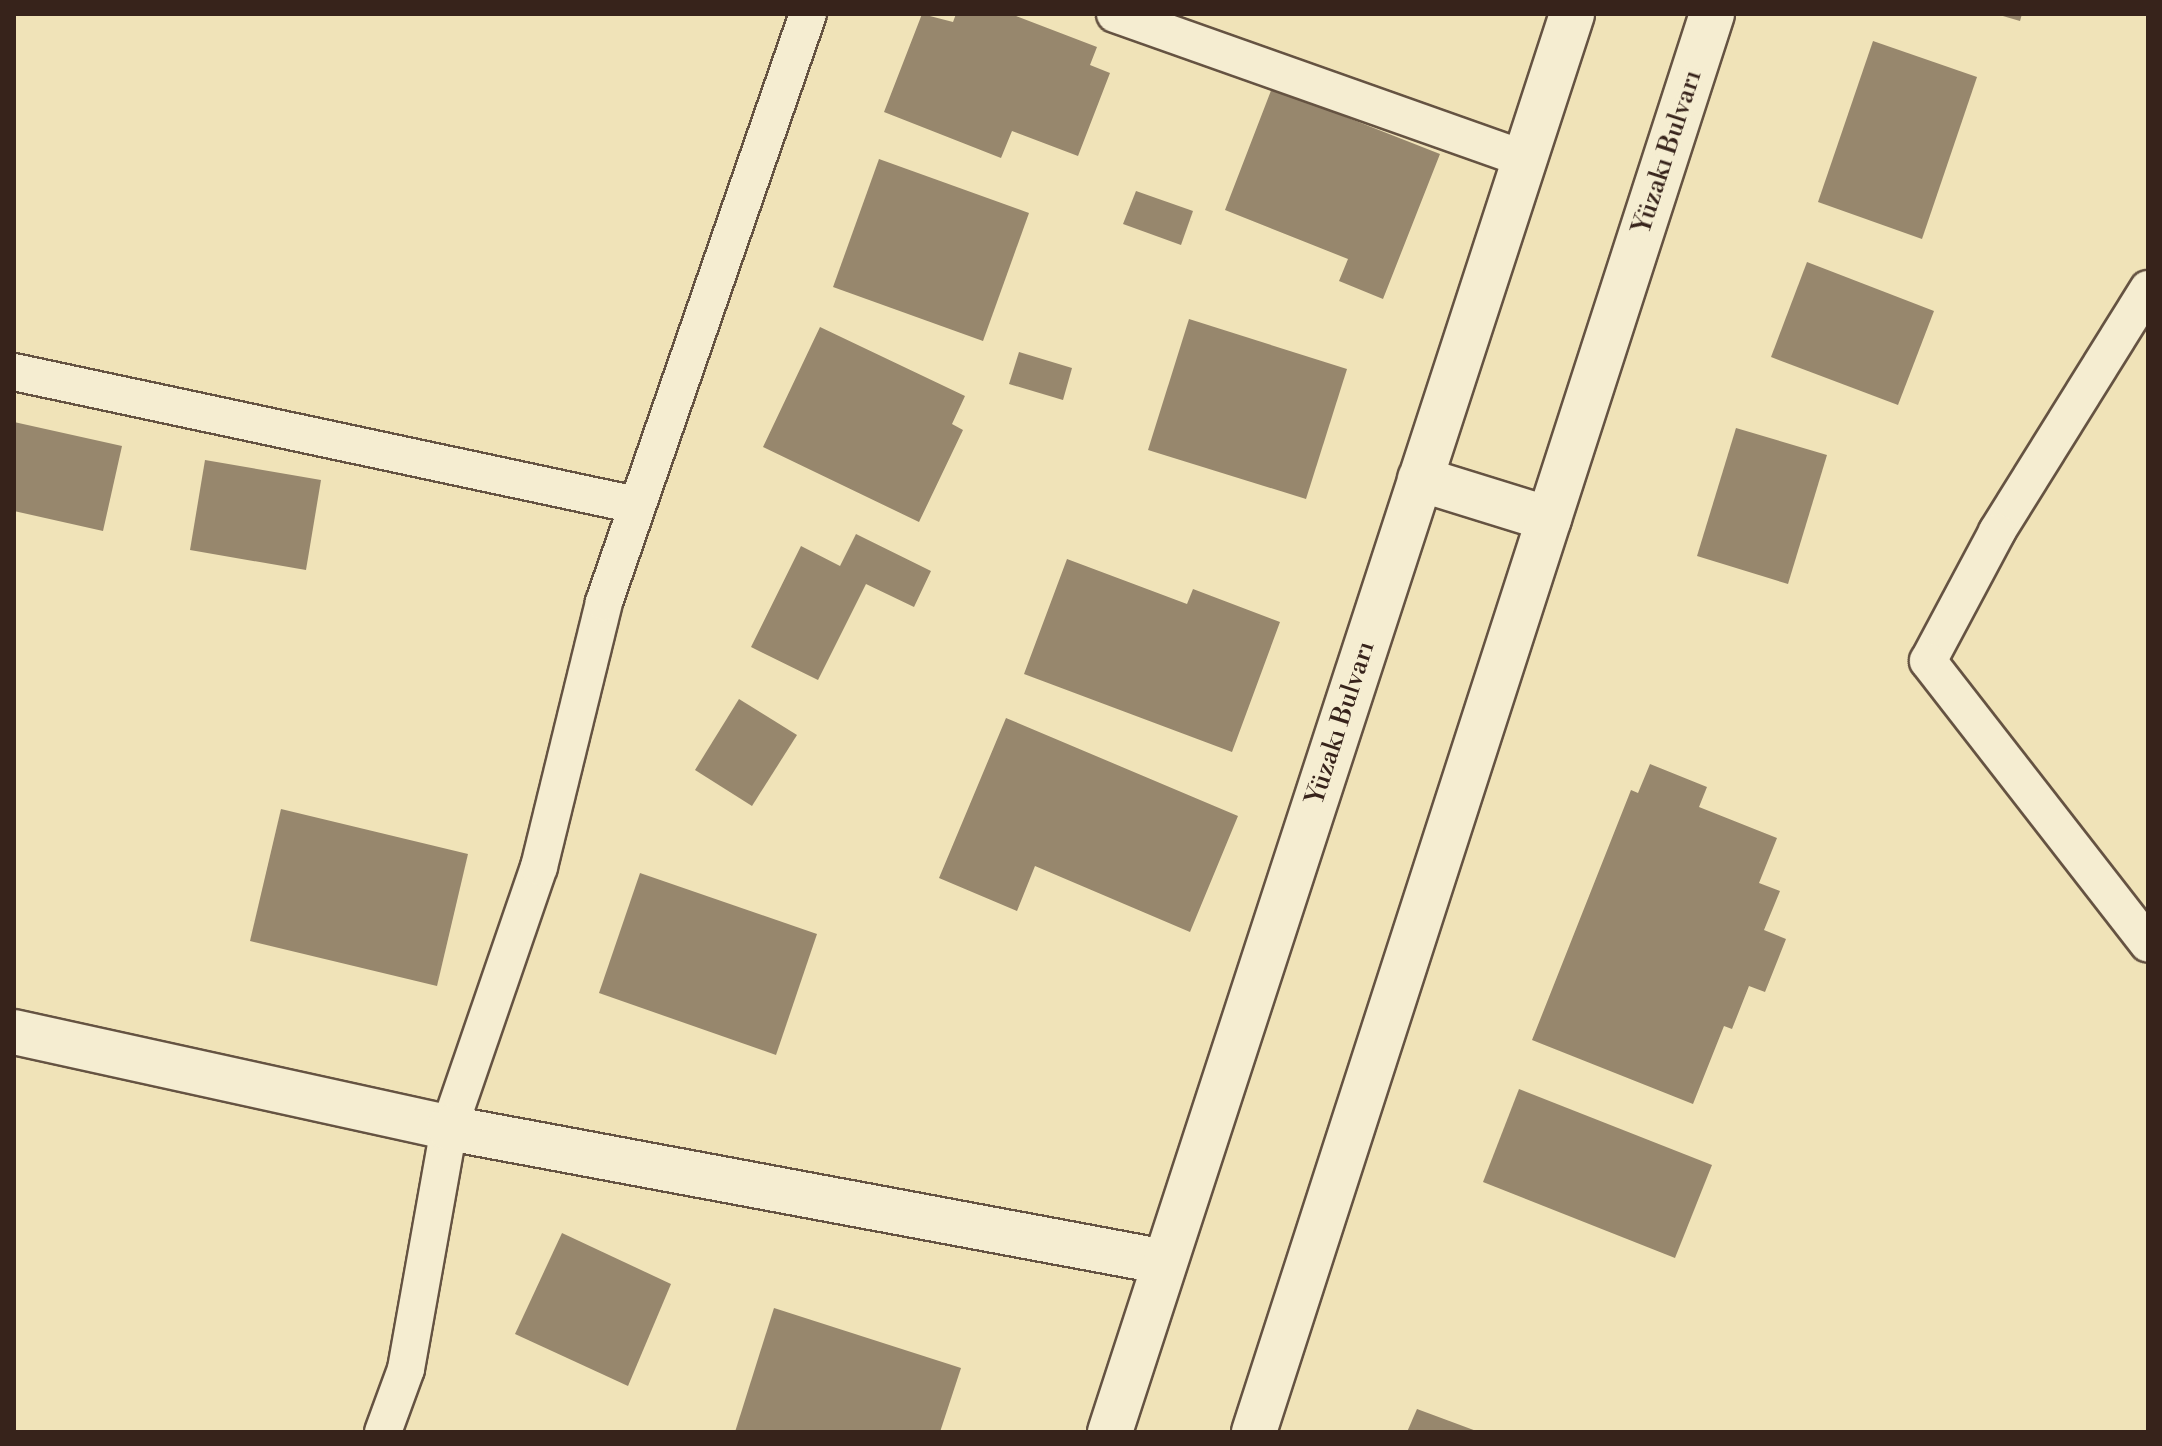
<!DOCTYPE html>
<html>
<head>
<meta charset="utf-8">
<style>
  body { margin:0 }
  #map { position:relative; width:2162px; height:1446px; overflow:hidden; background:#f0e3b8; font-family:"Libre Bodoni",serif }
  div>[style] { position:absolute }
  [style*='--x'] { left:calc(var(--x)*1px); top:calc(var(--y)*1px); width:calc(var(--w)*1px); rotate:calc(var(--a)*1deg) }
  .building>* { inset:0; background:#97876d }
  .roads { filter:drop-shadow(2px 0 #655342) drop-shadow(-2px 0 #655342) drop-shadow(0 2px #655342) drop-shadow(0 -2px #655342) }
  .street>* { height:36px; margin:-18px; padding:0 18px; transform-origin:18px; border-radius:18px; background:#f5edd1 }
  .secondary>* { height:44px; margin:-22px; padding:0 22px; transform-origin:22px; border-radius:22px; background:#f5edd1 }
  span { translate:-50% -50%; white-space:nowrap; text-align:center; line-height:1.15; -webkit-text-stroke:7px #f5edd1; paint-order:stroke }
  .street-label { font-size:26px; color:#37231b }
  .frame { position:absolute; inset:0; border:16px solid #37231b; pointer-events:none }
</style>
</head>
<body>
<div id="map">
  <div class="building">
    <i style="clip-path:polygon(922px 14px,953px 22px,956px 14px,1011px 14px,1097px 47px,1090px 65px,1110px 73px,1078px 156px,1012px 131px,1001px 158px,884px 112px)"></i>
    <i style="clip-path:polygon(1996px 14px,2022px 14px,2020px 21px)"></i>
    <i style="clip-path:polygon(1873px 41px,1977px 77px,1922px 239px,1818px 202px)"></i>
    <i style="clip-path:polygon(1272px 88px,1440px 154px,1383px 299px,1339px 281px,1348px 259px,1225px 210px)"></i>
    <i style="clip-path:polygon(879px 159px,1029px 213px,983px 341px,833px 287px)"></i>
    <i style="clip-path:polygon(1136px 191px,1193px 211px,1181px 245px,1123px 224px)"></i>
    <i style="clip-path:polygon(1807px 262px,1934px 311px,1898px 405px,1771px 357px)"></i>
    <i style="clip-path:polygon(1189px 319px,1347px 369px,1306px 499px,1148px 450px)"></i>
    <i style="clip-path:polygon(820px 327px,965px 396px,952px 424px,963px 430px,919px 522px,763px 447px)"></i>
    <i style="clip-path:polygon(1019px 352px,1072px 368px,1063px 400px,1009px 384px)"></i>
    <i style="clip-path:polygon(14px 422px,122px 446px,103px 531px,14px 511px)"></i>
    <i style="clip-path:polygon(1736px 428px,1827px 455px,1788px 584px,1697px 556px)"></i>
    <i style="clip-path:polygon(205px 460px,321px 480px,306px 570px,190px 550px)"></i>
    <i style="clip-path:polygon(856px 534px,931px 571px,914px 607px,866px 584px,818px 680px,751px 647px,801px 546px,840px 566px)"></i>
    <i style="clip-path:polygon(1067px 559px,1187px 604px,1193px 589px,1280px 622px,1232px 752px,1024px 674px)"></i>
    <i style="clip-path:polygon(739px 699px,797px 735px,752px 806px,695px 770px)"></i>
    <i style="clip-path:polygon(1006px 718px,1238px 816px,1190px 932px,1035px 866px,1017px 911px,939px 878px)"></i>
    <i style="clip-path:polygon(1650px 764px,1707px 787px,1699px 807px,1777px 838px,1759px 883px,1780px 891px,1764px 930px,1786px 939px,1765px 992px,1749px 986px,1732px 1029px,1724px 1026px,1693px 1104px,1532px 1040px,1631px 790px,1638px 793px)"></i>
    <i style="clip-path:polygon(281px 809px,468px 854px,437px 986px,250px 941px)"></i>
    <i style="clip-path:polygon(640px 873px,817px 934px,776px 1055px,599px 993px)"></i>
    <i style="clip-path:polygon(1519px 1089px,1712px 1165px,1675px 1258px,1483px 1182px)"></i>
    <i style="clip-path:polygon(562px 1233px,671px 1284px,628px 1386px,515px 1334px)"></i>
    <i style="clip-path:polygon(774px 1308px,961px 1368px,940px 1432px,735px 1432px)"></i>
    <i style="clip-path:polygon(1417px 1409px,1479px 1432px,1407px 1432px)"></i>
  </div>
  <div class="roads">
    <div class="street">
      <i style="--x:1115;--y:14;--w:434;--a:19.5"></i>
      <i style="--x:2148;--y:289;--w:286;--a:121.9"></i>
      <i style="--x:1997;--y:532;--w:146;--a:118.1"></i>
      <i style="--x:1928;--y:661;--w:358;--a:52.1"></i>
      <i style="--x:14;--y:372;--w:636;--a:12.07"></i>
      <i style="--x:383;--y:1432;--w:67;--a:-69.9"></i>
      <i style="--x:406;--y:1369;--w:245;--a:-79.9"></i>
      <i style="--x:449;--y:1128;--w:276;--a:-71"></i>
      <i style="--x:539;--y:867;--w:273;--a:-76.2"></i>
      <i style="--x:604;--y:602;--w:622;--a:-70.87"></i>
    </div>
    <div class="secondary">
      <i style="--x:1420;--y:479;--w:135;--a:17.2"></i>
      <i style="--x:14;--y:1032;--w:445;--a:12.4"></i>
      <i style="--x:449;--y:1128;--w:728;--a:10.6"></i>
      <i style="--x:1110;--y:1432;--w:1491;--a:-71.95"></i>
      <i style="--x:1254;--y:1432;--w:1490;--a:-72.1"></i>
    </div>
  </div>
  <div class="street-label">
    <span style="left:1668px;top:152px;rotate:-72deg">Yüzakı Bulvarı</span>
    <span style="left:1341px;top:723px;rotate:-72deg">Yüzakı Bulvarı</span>
  </div>
  <div class="frame"></div>
</div>
</body>
</html>
